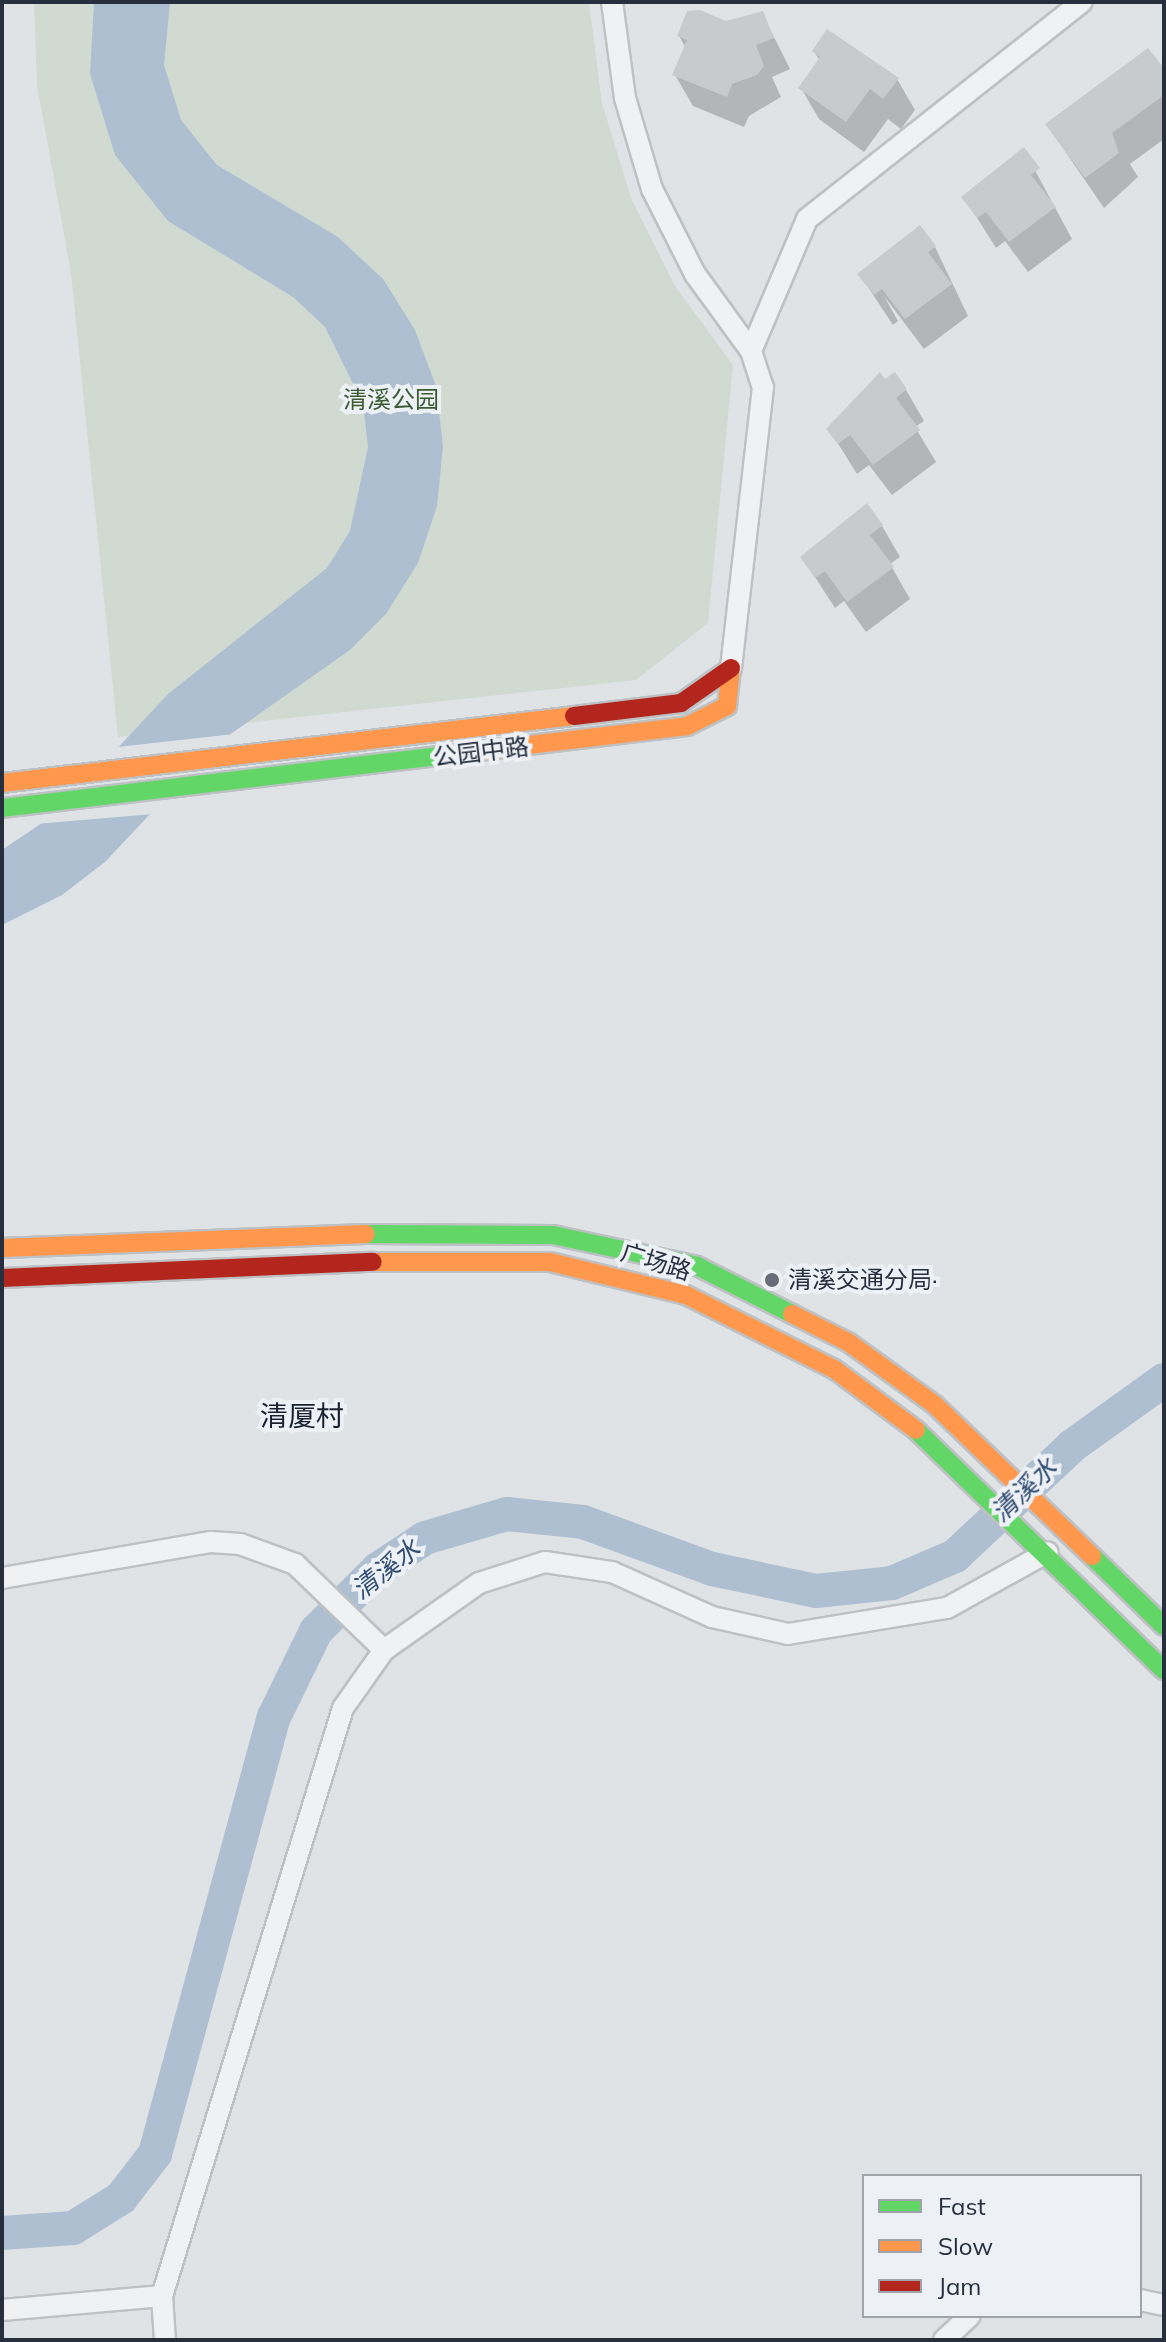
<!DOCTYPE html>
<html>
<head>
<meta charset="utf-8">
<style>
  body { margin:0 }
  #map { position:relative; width:1166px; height:2342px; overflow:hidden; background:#e0e3e6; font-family:Mulish,"Noto Sans SC",sans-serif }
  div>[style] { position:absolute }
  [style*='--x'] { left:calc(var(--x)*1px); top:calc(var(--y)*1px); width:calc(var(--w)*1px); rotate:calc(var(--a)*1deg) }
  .green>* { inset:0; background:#d0dad1 }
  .water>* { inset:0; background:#aebfd2 }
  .pier>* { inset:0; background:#e0e3e6 }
  .shadow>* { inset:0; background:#0003 }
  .river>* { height:34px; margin:-17px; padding:0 17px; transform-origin:17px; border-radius:17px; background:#aebfd2 }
  .building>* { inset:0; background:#c8cbce }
  .roads { filter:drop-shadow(2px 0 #bec1c4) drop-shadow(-2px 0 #bec1c4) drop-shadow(0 2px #bec1c4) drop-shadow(0 -2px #bec1c4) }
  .street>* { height:20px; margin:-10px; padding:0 10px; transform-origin:10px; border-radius:10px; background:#f0f1f2 }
  .fast>* { height:18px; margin:-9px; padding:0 9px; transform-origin:9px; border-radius:9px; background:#63d668 }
  .slow>* { height:18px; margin:-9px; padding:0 9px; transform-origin:9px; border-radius:9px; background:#ff974d }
  .jam>* { height:18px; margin:-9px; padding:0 9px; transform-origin:9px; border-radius:9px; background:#b3261e }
  .dots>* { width:22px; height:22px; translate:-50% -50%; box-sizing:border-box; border:4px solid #edf1f5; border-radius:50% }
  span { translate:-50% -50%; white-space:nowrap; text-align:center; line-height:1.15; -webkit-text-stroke:8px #edf1f5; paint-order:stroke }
  .park-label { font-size:24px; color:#3b5b34 }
  .street-label { font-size:24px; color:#272f3f }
  .poi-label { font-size:24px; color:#272f3f }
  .left { translate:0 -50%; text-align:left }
  .water-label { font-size:26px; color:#314d73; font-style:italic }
  .quarter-label { font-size:28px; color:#19202f }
  .frame { position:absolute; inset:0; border:4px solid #272f3f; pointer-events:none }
  .legend { position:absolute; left:862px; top:2174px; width:280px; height:144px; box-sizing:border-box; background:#edf1f5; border:2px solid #9ea3ac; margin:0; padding:10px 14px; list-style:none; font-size:24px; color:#272f3f }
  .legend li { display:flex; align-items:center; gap:16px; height:40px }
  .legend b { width:40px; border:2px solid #9ea3ac }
</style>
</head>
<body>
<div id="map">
  <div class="green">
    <i style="clip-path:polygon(34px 2px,589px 2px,602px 103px,631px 198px,675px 286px,733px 365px,708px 623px,636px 680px,118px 737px,71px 273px,37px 85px)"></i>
  </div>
  <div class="water">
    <i style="clip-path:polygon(94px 2px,170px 2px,164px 65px,181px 120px,217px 165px,338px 237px,383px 279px,415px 330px,436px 386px,443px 446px,437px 506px,418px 563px,386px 614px,350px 650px,215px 745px,105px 862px,62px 895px,2px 925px,2px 850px,58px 812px,168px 694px,327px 568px,350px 531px,368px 447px,363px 404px,325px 327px,293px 297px,168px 221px,115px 155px,90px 74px)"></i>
  </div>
  <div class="pier">
    <i style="clip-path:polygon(234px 734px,153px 814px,35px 824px,109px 748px)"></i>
  </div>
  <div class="shadow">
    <i style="clip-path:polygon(762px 13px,790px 69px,772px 77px,781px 97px,749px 116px,744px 127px,693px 106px,675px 75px,686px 48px,679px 36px)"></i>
    <i style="clip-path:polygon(814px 51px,897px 79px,915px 110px,901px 129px,888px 119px,864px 152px,819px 119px,801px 88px,820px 61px)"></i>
    <i style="clip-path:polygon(1164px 72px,1164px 139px,1130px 164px,1138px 177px,1104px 208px,1047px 125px)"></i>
    <i style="clip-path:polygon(1024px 150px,1072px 239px,1028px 272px,1005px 241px,996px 248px,964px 197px)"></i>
    <i style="clip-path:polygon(935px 247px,968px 316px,924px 349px,884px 296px,898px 321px,893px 325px,860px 275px)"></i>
    <i style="clip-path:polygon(880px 375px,885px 382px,894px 375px,906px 390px,924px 421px,915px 427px,936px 462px,892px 495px,869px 465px,857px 474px,829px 429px)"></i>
    <i style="clip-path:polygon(882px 526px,900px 557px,890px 564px,910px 599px,866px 632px,844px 601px,835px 608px,802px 557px)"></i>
  </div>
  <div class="river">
    <i style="--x:2;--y:2233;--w:71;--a:-4"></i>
    <i style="--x:73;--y:2228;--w:57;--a:-32"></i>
    <i style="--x:121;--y:2198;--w:56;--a:-52.3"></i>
    <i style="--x:155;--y:2154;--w:453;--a:-74.8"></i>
    <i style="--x:274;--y:1717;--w:96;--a:-64"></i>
    <i style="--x:316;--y:1631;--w:88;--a:-45"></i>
    <i style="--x:378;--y:1569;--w:56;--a:-33.4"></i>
    <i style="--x:425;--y:1538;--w:85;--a:-16.3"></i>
    <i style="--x:507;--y:1514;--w:76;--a:6"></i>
    <i style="--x:583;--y:1522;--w:137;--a:20"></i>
    <i style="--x:712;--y:1569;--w:106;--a:11.9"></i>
    <i style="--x:816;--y:1591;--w:76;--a:-6"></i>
    <i style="--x:892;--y:1583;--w:69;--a:-23.2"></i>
    <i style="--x:955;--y:1556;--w:161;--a:-43.2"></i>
    <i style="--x:1072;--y:1446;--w:113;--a:-35.7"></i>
  </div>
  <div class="building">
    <i style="clip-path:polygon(700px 10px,726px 21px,763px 11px,774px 38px,756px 45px,764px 66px,757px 75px,732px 84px,727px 97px,672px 75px,687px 40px,677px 36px,687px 11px)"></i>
    <i style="clip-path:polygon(827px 29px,899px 78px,883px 99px,870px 89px,846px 122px,798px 88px,820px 57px,812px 51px)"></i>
    <i style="clip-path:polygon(1148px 48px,1164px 68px,1164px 95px,1112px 133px,1119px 153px,1085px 178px,1045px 124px)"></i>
    <i style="clip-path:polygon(1024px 147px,1040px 168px,1031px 175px,1056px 207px,1009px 242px,986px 212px,977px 218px,961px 197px)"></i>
    <i style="clip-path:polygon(920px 225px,936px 246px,928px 252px,952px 284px,905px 319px,882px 289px,874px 295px,857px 274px)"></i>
    <i style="clip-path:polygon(880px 372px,885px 379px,895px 372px,907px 389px,896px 398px,920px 430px,873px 465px,850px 435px,838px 444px,826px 429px)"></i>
    <i style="clip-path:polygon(867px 503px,883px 525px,870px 535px,894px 567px,847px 602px,825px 571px,815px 578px,800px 557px)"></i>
  </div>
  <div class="roads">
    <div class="street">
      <i style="--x:612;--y:2;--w:97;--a:82.3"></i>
      <i style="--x:625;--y:98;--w:95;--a:73.5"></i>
      <i style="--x:652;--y:189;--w:95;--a:63.2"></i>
      <i style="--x:695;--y:274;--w:95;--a:54"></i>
      <i style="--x:751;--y:351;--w:38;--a:72"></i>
      <i style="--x:763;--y:387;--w:283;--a:96.5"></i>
      <i style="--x:751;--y:351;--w:143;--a:-67"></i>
      <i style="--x:807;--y:219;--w:350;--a:-38.3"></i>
      <i style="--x:2;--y:1578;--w:212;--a:-9.8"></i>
      <i style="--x:211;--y:1542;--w:29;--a:4"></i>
      <i style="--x:240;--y:1544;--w:59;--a:20"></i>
      <i style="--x:295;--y:1564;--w:124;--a:44"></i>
      <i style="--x:162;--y:2296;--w:44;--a:86.1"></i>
      <i style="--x:1140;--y:2300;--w:25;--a:12"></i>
      <i style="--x:2;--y:2310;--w:161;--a:-5"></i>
      <i style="--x:162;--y:2296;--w:615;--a:-72.89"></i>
      <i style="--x:343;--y:1708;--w:71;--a:-54.7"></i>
      <i style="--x:384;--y:1650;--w:116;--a:-35.2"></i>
      <i style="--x:479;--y:1583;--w:69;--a:-17.7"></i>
      <i style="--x:545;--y:1562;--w:68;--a:8.5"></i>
      <i style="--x:612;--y:1572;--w:110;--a:24.2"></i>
      <i style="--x:712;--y:1617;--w:78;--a:12.6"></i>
      <i style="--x:788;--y:1634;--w:161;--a:-9.3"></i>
      <i style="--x:947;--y:1608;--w:115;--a:-29"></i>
      <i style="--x:944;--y:2340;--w:35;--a:-43"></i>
    </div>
    <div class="fast">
      <i style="--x:2;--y:808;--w:446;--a:-6.8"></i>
      <i style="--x:366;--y:1234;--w:187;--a:0.3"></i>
      <i style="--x:553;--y:1235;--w:147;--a:12.1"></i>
      <i style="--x:697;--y:1266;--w:106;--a:26.8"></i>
      <i style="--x:916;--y:1430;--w:345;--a:44.1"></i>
      <i style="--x:1092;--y:1556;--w:100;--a:44.2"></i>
    </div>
    <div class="slow">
      <i style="--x:445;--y:755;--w:244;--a:-6.8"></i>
      <i style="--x:687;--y:726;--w:45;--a:-26.6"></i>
      <i style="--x:727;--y:706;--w:38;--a:-84"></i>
      <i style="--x:2;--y:783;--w:576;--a:-6.68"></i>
      <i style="--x:2;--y:1248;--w:364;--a:-2.2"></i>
      <i style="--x:373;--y:1262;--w:177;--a:0"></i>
      <i style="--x:550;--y:1262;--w:140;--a:13.6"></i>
      <i style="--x:686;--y:1295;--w:165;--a:26.6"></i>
      <i style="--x:834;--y:1369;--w:102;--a:36.6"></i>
      <i style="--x:792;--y:1314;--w:63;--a:26.6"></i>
      <i style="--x:848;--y:1342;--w:107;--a:35.9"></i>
      <i style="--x:935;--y:1405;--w:218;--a:43.9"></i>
    </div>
    <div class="jam">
      <i style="--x:574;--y:716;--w:108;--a:-6.9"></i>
      <i style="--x:681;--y:703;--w:61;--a:-35"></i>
      <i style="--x:2;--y:1278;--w:371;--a:-2.5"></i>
    </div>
  </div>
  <div class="dots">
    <i style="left:772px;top:1280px;background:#686e79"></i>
  </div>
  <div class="park-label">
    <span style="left:391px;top:400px">清溪公园</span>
  </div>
  <div class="street-label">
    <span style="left:481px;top:752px;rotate:-7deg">公园中路</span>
    <span style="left:656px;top:1262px;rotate:17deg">广场路</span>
  </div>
  <div class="poi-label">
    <span class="left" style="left:788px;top:1280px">清溪交通分局·</span>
  </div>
  <div class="water-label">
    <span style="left:1024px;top:1490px;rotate:-43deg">清溪水</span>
    <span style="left:386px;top:1569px;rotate:-38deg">清溪水</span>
  </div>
  <div class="quarter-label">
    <span style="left:302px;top:1416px">清厦村</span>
  </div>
  <div class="frame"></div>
  <ul class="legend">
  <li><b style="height:10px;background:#63d668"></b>Fast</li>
  <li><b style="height:10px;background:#ff974d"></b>Slow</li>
  <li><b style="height:10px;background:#b3261e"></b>Jam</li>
  </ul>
</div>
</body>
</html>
